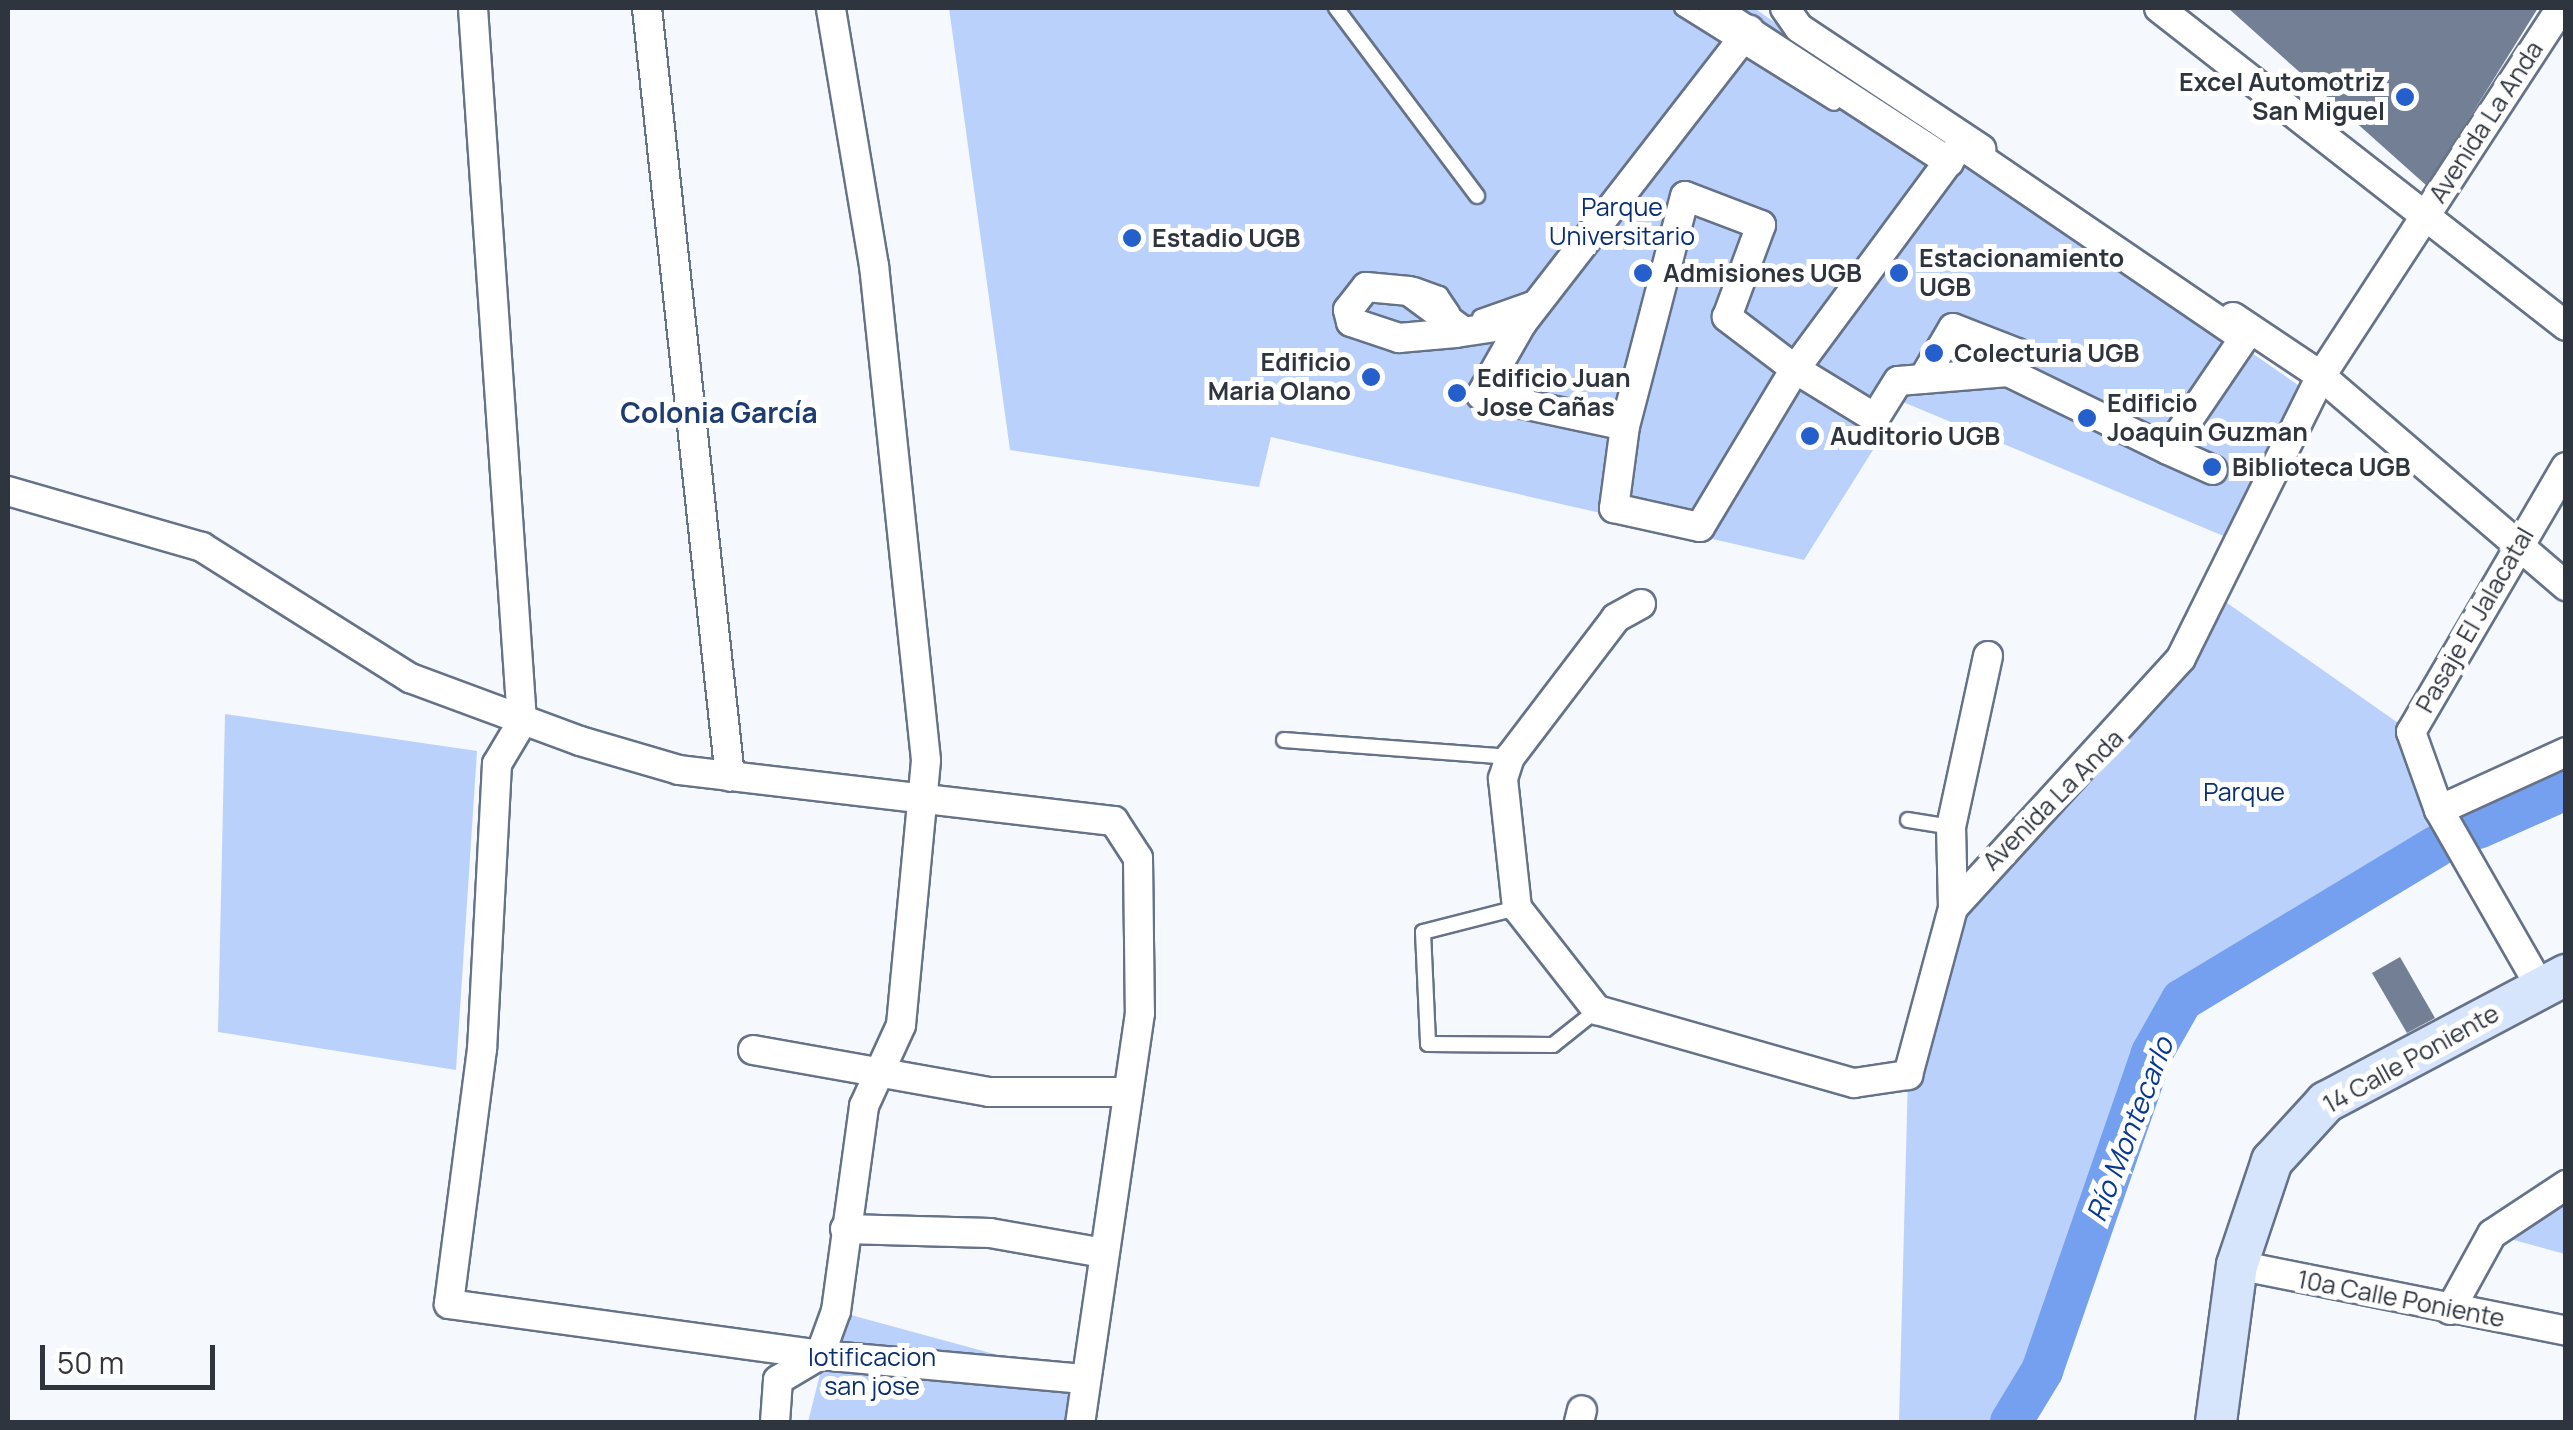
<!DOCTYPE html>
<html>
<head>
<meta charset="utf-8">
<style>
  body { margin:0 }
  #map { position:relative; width:2573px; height:1430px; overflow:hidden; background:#f5f8fd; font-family:Manrope,sans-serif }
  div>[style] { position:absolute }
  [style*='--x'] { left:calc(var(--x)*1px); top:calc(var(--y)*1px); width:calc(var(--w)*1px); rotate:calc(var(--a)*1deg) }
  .green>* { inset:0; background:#bad1fb }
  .river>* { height:42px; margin:-21px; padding:0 21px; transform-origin:21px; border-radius:21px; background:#74a0ef }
  .building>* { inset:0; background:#727f95 }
  .roads { filter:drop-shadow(2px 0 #657288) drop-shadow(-2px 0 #657288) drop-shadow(0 2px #657288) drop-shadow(0 -2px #657288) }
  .lane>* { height:14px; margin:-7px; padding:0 7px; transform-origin:7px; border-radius:7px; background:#fff }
  .street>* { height:28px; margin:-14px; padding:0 14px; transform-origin:14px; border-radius:14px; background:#fff }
  .secondary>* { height:40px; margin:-20px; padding:0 20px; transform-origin:20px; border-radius:20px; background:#d7e5fc }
  .dots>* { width:28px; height:28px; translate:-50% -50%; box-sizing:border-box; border:5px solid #fff; border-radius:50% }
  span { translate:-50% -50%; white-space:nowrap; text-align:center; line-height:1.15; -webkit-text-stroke:10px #fff; paint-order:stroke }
  .poi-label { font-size:25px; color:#2f353f; font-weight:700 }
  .right { translate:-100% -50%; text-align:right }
  .left { translate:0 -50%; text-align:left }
  .street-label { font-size:25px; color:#2f353f }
  .park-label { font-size:25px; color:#092e71 }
  .neighbourhood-label { font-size:28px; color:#1e3c72; font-weight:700 }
  .water-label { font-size:28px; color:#073992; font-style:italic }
  .frame { position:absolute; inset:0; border:10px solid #2f353f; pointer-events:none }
  .scale { position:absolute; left:40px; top:1345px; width:175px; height:45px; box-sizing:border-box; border:5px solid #2f353f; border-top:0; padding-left:12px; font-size:30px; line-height:35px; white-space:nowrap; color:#2f353f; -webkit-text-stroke:8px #fff; paint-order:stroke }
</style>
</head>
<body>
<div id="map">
  <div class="green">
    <i style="clip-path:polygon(949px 8px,1754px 8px,2311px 394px,2226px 537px,1903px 402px,1804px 560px,1271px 437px,1259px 487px,1010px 450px)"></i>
    <i style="clip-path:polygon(2213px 593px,2411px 732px,2437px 846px,2182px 1000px,2042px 1371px,1991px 1422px,1899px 1422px,1908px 1075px,1971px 884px,2075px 776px)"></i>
    <i style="clip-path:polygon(225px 714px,477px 751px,456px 1070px,218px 1032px)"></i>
    <i style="clip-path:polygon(2565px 1193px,2565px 1254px,2492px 1234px)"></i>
    <i style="clip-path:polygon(836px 1311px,1086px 1379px,1081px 1422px,808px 1422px)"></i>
  </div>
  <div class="river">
    <i style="--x:2478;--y:828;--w:96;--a:-23.9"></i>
    <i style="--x:2011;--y:1422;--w:60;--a:-58.7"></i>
    <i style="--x:2042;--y:1371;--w:336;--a:-70.9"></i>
    <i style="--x:2152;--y:1053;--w:61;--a:-60.5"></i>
    <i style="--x:2182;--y:1000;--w:298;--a:-31.1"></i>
  </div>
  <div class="building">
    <i style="clip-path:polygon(2228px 8px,2538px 8px,2427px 186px)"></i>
    <i style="clip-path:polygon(2400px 957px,2435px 1018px,2407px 1033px,2372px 973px)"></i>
  </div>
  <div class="roads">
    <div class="lane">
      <i style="--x:1336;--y:8;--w:235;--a:53.1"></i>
      <i style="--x:1682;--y:8;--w:179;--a:32"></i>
      <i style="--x:1415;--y:285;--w:27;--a:20"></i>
      <i style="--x:1440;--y:294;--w:22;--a:56"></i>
      <i style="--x:1480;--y:317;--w:57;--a:-19.4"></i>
      <i style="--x:1284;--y:740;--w:227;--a:4.3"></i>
      <i style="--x:1908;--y:820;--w:44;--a:9.2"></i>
      <i style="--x:1517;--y:908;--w:97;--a:165.7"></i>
      <i style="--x:1423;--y:932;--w:112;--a:87.4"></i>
      <i style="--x:1428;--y:1044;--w:125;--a:0.5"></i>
      <i style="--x:1553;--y:1045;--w:56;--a:-38.5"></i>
    </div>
    <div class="street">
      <i style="--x:473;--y:8;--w:716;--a:86.07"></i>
      <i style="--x:522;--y:722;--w:49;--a:120.8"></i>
      <i style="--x:497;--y:764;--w:285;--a:93"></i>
      <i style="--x:482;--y:1049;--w:257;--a:97.4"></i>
      <i style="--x:449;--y:1304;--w:374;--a:7.8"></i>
      <i style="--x:820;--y:1355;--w:267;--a:5.2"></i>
      <i style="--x:647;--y:8;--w:773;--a:83.84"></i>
      <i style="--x:1713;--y:8;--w:282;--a:33.1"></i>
      <i style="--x:1785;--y:8;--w:24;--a:55"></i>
      <i style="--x:1799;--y:28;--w:219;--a:33.6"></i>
      <i style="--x:2159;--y:8;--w:517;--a:38"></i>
      <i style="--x:2233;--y:317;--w:106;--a:33.8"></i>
      <i style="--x:2321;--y:376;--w:323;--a:40.6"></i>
      <i style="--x:1522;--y:323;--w:371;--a:-52.2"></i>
      <i style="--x:1463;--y:331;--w:67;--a:-143.5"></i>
      <i style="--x:1409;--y:291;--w:43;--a:-174.7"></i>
      <i style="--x:1366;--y:287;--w:29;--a:128"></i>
      <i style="--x:1348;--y:310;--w:12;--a:76"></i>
      <i style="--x:1351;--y:322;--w:51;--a:18.4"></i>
      <i style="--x:1399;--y:338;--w:57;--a:-5"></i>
      <i style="--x:1456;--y:333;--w:67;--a:-8.6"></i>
      <i style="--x:1522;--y:323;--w:83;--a:119.7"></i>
      <i style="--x:1481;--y:395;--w:147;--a:12.1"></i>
      <i style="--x:1625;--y:426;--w:83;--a:97.6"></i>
      <i style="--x:1614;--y:508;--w:88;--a:12.5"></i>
      <i style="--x:1700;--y:527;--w:184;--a:-59"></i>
      <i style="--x:1795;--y:369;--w:279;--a:-53.5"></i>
      <i style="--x:1961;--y:145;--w:343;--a:34.3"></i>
      <i style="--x:2244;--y:338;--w:135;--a:124.2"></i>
      <i style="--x:2168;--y:450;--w:178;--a:-154"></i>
      <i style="--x:2008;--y:372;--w:110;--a:175.3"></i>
      <i style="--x:1898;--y:381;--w:44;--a:121.9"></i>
      <i style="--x:1875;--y:418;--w:94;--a:-148.5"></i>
      <i style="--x:1795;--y:369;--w:86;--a:-142.6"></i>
      <i style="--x:1727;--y:317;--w:98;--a:-69.7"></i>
      <i style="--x:1761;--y:225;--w:81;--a:-159.1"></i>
      <i style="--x:1685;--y:196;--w:238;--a:104.6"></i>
      <i style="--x:1923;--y:379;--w:59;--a:-59.5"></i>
      <i style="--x:1953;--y:328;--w:69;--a:21.3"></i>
      <i style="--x:2017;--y:353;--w:21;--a:115"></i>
      <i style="--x:2168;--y:450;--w:49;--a:24"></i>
      <i style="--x:8;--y:491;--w:202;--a:16.1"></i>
      <i style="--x:202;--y:547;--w:246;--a:32.2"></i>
      <i style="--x:410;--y:678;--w:181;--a:20.3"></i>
      <i style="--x:580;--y:741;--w:103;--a:16.3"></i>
      <i style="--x:679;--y:770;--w:438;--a:6.7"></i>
      <i style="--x:1114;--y:821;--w:44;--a:57"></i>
      <i style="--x:1138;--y:858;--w:155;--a:89.3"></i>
      <i style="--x:1140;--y:1013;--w:413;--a:98.3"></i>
      <i style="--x:1641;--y:604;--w:29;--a:151"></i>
      <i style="--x:1616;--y:618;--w:175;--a:127.3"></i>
      <i style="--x:1510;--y:757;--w:23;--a:108"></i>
      <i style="--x:1503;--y:779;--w:130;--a:83.8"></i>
      <i style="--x:1517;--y:908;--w:130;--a:51.9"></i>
      <i style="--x:1597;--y:1010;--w:267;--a:15.9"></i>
      <i style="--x:1854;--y:1083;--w:55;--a:-8.4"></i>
      <i style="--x:1908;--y:1075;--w:173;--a:-74.9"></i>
      <i style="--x:1953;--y:908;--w:338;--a:-47.6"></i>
      <i style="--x:2181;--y:658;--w:315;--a:-63.6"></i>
      <i style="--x:2321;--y:376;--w:439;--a:-56.9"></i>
      <i style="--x:2439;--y:810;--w:140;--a:-24.5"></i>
      <i style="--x:1953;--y:908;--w:81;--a:-91.4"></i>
      <i style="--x:1951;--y:827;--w:175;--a:-77.8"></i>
      <i style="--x:2541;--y:988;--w:205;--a:-119.8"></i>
      <i style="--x:2439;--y:810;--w:83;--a:-109.7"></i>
      <i style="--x:2411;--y:732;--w:307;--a:-59.7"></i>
      <i style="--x:753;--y:1050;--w:240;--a:10.1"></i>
      <i style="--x:989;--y:1092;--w:139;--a:0"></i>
      <i style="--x:845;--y:1229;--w:145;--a:1.6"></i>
      <i style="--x:990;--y:1233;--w:116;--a:10"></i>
      <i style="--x:2237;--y:1265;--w:336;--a:11.3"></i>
      <i style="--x:2450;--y:1310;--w:87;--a:-61.1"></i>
      <i style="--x:2492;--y:1234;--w:89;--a:-33.5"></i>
      <i style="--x:775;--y:1422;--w:42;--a:-85.9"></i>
      <i style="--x:778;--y:1380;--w:49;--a:-30.8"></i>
      <i style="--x:820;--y:1355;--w:47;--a:-70"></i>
      <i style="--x:836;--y:1311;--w:207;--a:-82.2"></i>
      <i style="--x:864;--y:1106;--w:89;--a:-65.4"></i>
      <i style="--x:901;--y:1025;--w:266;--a:-84.6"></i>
      <i style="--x:926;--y:760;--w:497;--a:-96"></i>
      <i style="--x:874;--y:266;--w:262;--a:-99.5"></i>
      <i style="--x:1579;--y:1422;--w:12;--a:-76"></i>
    </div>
    <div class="secondary">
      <i style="--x:2216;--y:1422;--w:158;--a:-82.4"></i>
      <i style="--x:2237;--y:1265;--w:110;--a:-71.4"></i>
      <i style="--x:2272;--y:1161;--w:80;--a:-47.5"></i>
      <i style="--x:2326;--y:1102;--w:272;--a:-27.9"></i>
    </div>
  </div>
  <div class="dots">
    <i style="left:2405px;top:97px;background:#255fcc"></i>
    <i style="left:1132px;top:238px;background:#255fcc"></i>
    <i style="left:1643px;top:273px;background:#255fcc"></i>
    <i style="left:1899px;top:273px;background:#255fcc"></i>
    <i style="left:1934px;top:353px;background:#255fcc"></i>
    <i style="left:1371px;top:377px;background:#255fcc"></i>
    <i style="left:1457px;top:393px;background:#255fcc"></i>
    <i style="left:2087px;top:418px;background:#255fcc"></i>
    <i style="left:1810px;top:436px;background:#255fcc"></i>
    <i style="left:2212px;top:467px;background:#255fcc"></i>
  </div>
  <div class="poi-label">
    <span class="right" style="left:2385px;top:97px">Excel Automotriz<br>San Miguel</span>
    <span class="left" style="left:1152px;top:238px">Estadio UGB</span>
    <span class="left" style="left:1919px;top:273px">Estacionamiento<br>UGB</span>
    <span class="left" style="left:1663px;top:273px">Admisiones UGB</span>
    <span class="left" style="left:1954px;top:353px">Colecturia UGB</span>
    <span class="right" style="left:1351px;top:377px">Edificio<br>Maria Olano</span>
    <span class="left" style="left:1477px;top:393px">Edificio Juan<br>Jose Cañas</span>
    <span class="left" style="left:2107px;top:418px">Edificio<br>Joaquin Guzman</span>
    <span class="left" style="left:1830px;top:436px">Auditorio UGB</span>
    <span class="left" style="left:2232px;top:467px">Biblioteca UGB</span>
  </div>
  <div class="street-label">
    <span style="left:2486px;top:122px;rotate:-57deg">Avenida La Anda</span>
    <span style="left:2475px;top:620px;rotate:-60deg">Pasaje El Jalacatal</span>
    <span style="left:2053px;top:800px;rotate:-45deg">Avenida La Anda</span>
    <span style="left:2411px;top:1059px;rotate:-29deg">14 Calle Poniente</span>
    <span style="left:2401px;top:1299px;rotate:11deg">10a Calle Poniente</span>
  </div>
  <div class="park-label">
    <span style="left:1622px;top:222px">Parque<br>Universitario</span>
    <span style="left:2244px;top:792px">Parque</span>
    <span style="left:872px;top:1372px">lotificacion<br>san jose</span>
  </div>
  <div class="neighbourhood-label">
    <span style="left:719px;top:412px">Colonia García</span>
  </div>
  <div class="water-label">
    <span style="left:2129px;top:1129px;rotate:-69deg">Río Montecarlo</span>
  </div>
  <div class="frame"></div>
  <div class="scale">50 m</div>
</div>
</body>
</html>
